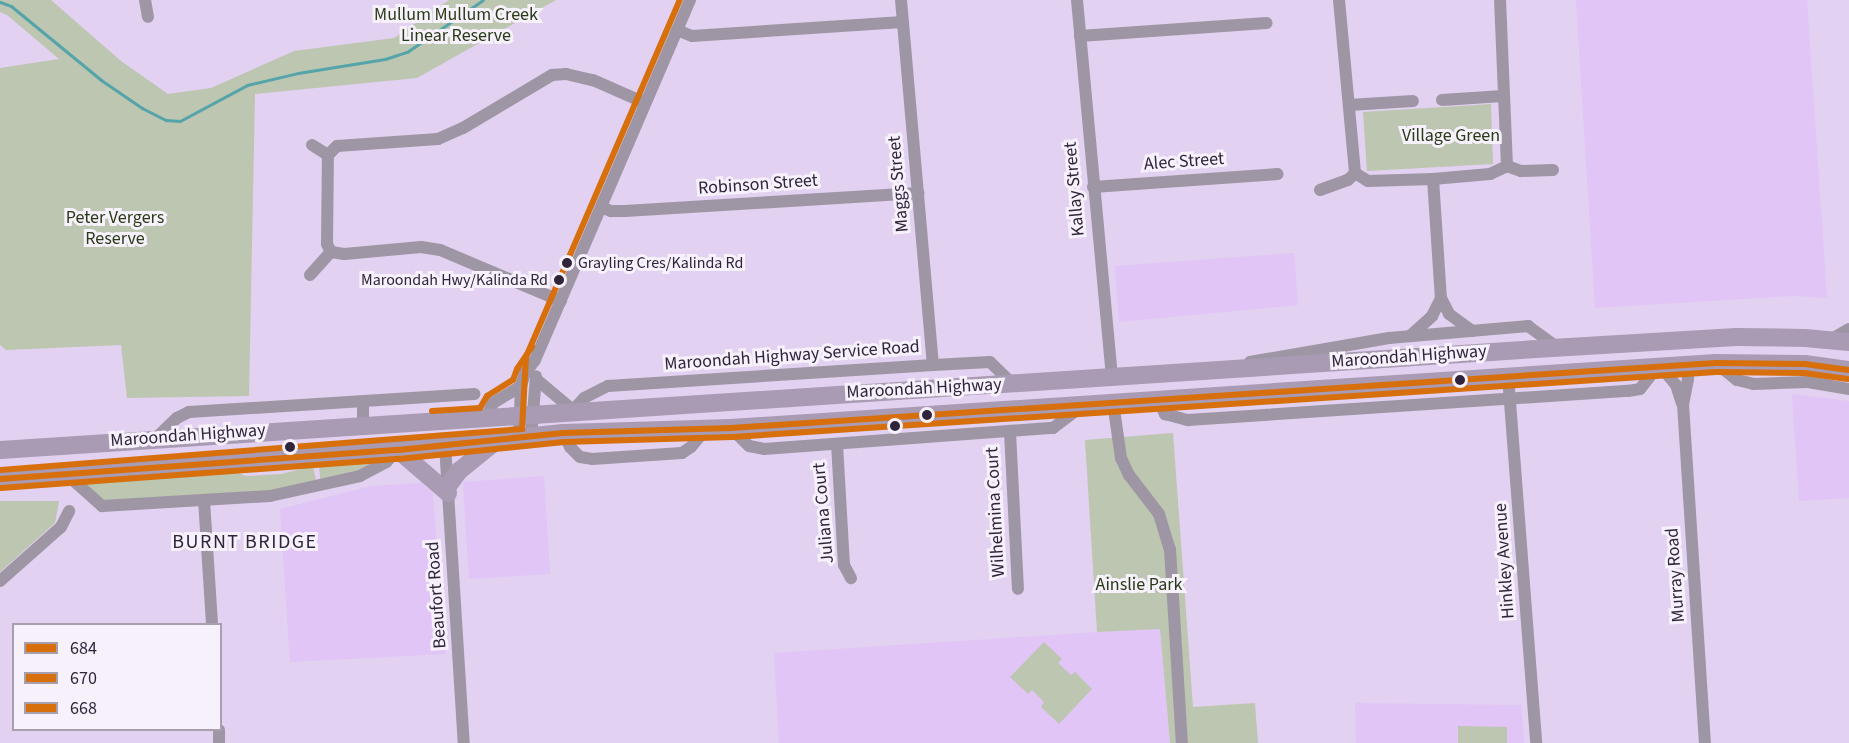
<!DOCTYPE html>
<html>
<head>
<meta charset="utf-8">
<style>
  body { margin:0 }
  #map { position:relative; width:1849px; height:743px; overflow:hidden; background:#e2d1f0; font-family:"Source Sans 3",sans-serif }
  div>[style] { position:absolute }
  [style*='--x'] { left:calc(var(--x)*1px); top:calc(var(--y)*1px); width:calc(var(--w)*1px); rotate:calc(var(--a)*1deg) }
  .built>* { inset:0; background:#e0c5f6 }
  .green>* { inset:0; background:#bdc6b1 }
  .stream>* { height:3px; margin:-1.5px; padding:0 1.5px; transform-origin:1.5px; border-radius:1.5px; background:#55a4a9 }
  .minor>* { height:12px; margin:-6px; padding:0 6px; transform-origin:6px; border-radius:6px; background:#9e96a4 }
  .highway>* { height:18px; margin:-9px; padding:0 9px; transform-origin:9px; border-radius:9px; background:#a89bb3 }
  .bus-1>* { height:6px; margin:-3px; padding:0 3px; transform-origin:3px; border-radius:3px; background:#d66f0c }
  .bus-2>* { height:6px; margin:-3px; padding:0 3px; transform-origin:3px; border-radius:3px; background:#d66f0c }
  .bus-3>* { height:6px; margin:-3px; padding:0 3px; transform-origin:3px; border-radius:3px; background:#d66f0c }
  .dots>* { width:16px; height:16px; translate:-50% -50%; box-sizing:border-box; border:3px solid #f7f1fc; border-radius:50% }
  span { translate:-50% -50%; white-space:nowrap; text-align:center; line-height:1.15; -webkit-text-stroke:6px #f7f1fc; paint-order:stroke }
  .bus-label { font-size:16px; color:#30243a }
  .left { translate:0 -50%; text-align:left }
  .right { translate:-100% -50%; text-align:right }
  .park-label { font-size:18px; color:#293a16 }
  .street-label { font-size:18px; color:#30243a }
  .neighbourhood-label { font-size:20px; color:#30243a; letter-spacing:1.5px }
  .legend { position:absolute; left:12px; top:623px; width:210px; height:108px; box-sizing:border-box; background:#f7f1fc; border:2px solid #a79fae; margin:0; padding:8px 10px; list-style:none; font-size:18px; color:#30243a }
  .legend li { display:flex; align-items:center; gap:12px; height:30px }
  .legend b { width:30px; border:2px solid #a79fae }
</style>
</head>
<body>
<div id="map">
  <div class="built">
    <i style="clip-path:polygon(1576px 0,1807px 0,1827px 298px,1794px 296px,1595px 308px)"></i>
    <i style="clip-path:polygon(1294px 253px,1298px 305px,1119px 322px,1115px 266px)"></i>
    <i style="clip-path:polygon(1792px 394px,1849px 401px,1849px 498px,1799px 501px)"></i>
    <i style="clip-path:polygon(544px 476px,550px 574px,469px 579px,463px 482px)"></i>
    <i style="clip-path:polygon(421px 483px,433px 493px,445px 654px,290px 662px,280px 509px,371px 486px)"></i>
    <i style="clip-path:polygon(1160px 628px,1170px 743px,779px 743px,774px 653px)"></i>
    <i style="clip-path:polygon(1355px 703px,1521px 705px,1524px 743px,1356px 743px)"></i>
  </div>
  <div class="green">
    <i style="clip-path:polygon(0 0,51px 0,121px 61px,168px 94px,211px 88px,294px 51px,394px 38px,449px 0,556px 0,417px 78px,255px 94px,249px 396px,127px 398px,121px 345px,6px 350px,0 345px,0 68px,59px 59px,7px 15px,0 12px)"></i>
    <i style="clip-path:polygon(1491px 104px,1493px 164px,1367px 171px,1363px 112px)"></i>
    <i style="clip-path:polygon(1173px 433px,1193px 707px,1255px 703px,1258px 743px,1170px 743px,1160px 629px,1097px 632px,1085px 440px)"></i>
    <i style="clip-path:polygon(374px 461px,376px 462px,360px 472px,320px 479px,319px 463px)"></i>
    <i style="clip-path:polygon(313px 466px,316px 480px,269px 491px,105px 501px,86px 486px,87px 483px,227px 469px,246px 476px,281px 474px)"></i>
    <i style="clip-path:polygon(0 501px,59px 501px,55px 523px,0 572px)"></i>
    <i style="clip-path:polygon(1044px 642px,1062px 659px,1058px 663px,1071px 675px,1075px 672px,1092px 689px,1059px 724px,1041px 707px,1044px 702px,1032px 690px,1028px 694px,1010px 677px)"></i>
    <i style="clip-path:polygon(1458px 726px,1507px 727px,1507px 743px,1458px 743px)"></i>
  </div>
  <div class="stream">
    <i style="--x:0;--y:2;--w:12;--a:20"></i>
    <i style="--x:11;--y:6;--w:117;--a:39.4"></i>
    <i style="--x:101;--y:80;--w:50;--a:34.3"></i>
    <i style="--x:142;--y:108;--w:27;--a:27"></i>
    <i style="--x:166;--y:120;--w:14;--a:4"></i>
    <i style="--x:180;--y:121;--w:76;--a:-28.2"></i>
    <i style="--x:247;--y:85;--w:52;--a:-13.2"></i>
    <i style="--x:298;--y:73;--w:88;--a:-9.1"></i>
    <i style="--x:385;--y:59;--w:23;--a:-18"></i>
    <i style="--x:407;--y:52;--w:92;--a:-34.4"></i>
  </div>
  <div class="minor">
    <i style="--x:145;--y:0;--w:17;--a:80"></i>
    <i style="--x:901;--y:0;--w:366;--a:85"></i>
    <i style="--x:1077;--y:0;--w:377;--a:84.7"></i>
    <i style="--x:1339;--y:0;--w:174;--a:84.7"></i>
    <i style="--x:1355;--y:173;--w:15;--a:32"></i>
    <i style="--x:1368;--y:181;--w:65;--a:-1.8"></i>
    <i style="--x:1433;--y:179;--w:119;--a:86.2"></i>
    <i style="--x:1441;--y:298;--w:18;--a:63"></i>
    <i style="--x:1449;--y:314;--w:29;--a:36"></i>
    <i style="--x:677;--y:30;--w:16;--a:22"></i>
    <i style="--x:692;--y:36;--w:211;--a:-3.8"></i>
    <i style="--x:1080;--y:36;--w:187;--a:-4"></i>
    <i style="--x:1442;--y:100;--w:61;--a:-3.8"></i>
    <i style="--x:1349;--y:105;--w:64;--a:-3.6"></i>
    <i style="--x:312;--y:145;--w:19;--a:32"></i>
    <i style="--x:1507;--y:166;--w:15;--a:20"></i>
    <i style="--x:1521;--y:171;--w:32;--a:-2"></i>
    <i style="--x:1433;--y:179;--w:57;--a:-5"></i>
    <i style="--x:1490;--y:174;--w:19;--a:-25"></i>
    <i style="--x:1507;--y:166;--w:166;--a:-92.4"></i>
    <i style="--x:1093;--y:187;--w:185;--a:-4"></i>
    <i style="--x:1320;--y:190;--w:30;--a:-20"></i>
    <i style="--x:1348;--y:180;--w:10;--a:-45"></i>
    <i style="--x:601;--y:207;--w:11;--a:22"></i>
    <i style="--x:611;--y:211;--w:14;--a:0"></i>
    <i style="--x:625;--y:211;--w:294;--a:-3.5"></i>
    <i style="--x:310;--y:275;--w:31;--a:-48"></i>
    <i style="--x:561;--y:301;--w:131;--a:-157.1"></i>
    <i style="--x:440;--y:250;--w:19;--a:-171"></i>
    <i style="--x:421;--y:247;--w:77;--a:174.8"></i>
    <i style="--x:344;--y:254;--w:13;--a:-171"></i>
    <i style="--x:331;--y:252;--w:9;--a:-117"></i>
    <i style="--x:327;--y:244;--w:89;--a:-89.4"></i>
    <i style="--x:328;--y:155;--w:13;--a:-45"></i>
    <i style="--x:337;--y:146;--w:101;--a:-4"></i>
    <i style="--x:438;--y:139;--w:27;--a:-24"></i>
    <i style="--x:463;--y:128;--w:104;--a:-30.8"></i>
    <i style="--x:552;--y:75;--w:14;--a:-4"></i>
    <i style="--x:566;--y:74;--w:28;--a:13"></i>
    <i style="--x:593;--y:80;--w:57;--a:23.9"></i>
    <i style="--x:1410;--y:336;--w:30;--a:-42"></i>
    <i style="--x:1432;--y:316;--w:20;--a:-63"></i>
    <i style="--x:1830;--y:340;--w:22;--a:-30"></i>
    <i style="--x:1250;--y:362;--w:141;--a:-9.8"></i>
    <i style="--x:1389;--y:338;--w:140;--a:-4.9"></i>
    <i style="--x:1528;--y:326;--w:37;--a:36"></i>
    <i style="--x:1716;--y:363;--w:27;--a:39"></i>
    <i style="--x:1737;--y:380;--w:17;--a:13"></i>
    <i style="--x:1754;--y:384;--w:54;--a:-2.1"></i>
    <i style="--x:1808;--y:382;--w:42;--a:9.7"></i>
    <i style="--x:1687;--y:365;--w:14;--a:86"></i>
    <i style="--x:1688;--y:379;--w:25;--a:101"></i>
    <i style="--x:1683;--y:404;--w:340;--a:86.3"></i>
    <i style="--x:1661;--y:367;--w:23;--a:50"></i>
    <i style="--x:1676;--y:385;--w:19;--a:72"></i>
    <i style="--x:1508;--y:376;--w:368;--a:85.6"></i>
    <i style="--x:536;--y:379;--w:48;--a:40"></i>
    <i style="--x:573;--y:410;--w:16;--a:-47"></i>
    <i style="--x:584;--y:398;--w:27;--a:-27"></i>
    <i style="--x:608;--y:386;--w:326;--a:-3.7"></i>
    <i style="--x:933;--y:365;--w:57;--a:-3"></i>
    <i style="--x:990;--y:362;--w:32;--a:44"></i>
    <i style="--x:1158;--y:399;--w:17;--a:65"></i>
    <i style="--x:1165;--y:414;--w:24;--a:15"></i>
    <i style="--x:1188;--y:420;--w:441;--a:-3.8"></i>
    <i style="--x:1628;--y:391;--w:12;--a:-9"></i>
    <i style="--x:1640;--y:389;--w:28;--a:-52"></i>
    <i style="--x:363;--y:402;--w:22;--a:90"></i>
    <i style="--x:1113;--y:402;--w:57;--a:81.9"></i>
    <i style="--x:1121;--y:458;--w:19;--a:65"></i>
    <i style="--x:1129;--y:475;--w:49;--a:52.4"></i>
    <i style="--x:1159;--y:514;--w:37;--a:73"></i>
    <i style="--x:1170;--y:549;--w:194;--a:86.5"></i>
    <i style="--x:486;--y:417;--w:16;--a:-63"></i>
    <i style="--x:493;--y:403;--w:33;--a:-31"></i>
    <i style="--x:731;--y:428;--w:25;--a:45"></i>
    <i style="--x:749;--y:446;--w:15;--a:11"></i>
    <i style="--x:764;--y:449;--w:290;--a:-4.2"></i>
    <i style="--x:1053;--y:428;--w:39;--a:-37"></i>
    <i style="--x:1010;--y:432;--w:157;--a:87.1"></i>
    <i style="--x:563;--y:433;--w:16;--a:63"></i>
    <i style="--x:570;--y:447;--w:14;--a:45"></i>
    <i style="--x:580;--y:457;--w:12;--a:9"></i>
    <i style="--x:592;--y:459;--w:90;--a:-3.8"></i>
    <i style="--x:682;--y:453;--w:11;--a:-34"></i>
    <i style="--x:691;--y:447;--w:23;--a:-50"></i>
    <i style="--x:531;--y:437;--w:61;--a:-85.3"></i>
    <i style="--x:156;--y:438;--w:29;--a:-44"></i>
    <i style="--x:177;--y:418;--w:13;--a:-27"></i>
    <i style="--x:189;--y:412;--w:286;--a:-3.6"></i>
    <i style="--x:519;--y:438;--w:52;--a:-87.8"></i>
    <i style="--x:521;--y:386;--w:14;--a:-73"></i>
    <i style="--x:525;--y:373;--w:16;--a:-52"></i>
    <i style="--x:535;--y:360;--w:392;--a:-66.7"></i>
    <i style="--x:837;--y:444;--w:121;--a:86.7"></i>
    <i style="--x:844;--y:565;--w:15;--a:62"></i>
    <i style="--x:445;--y:445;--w:299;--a:86.4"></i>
    <i style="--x:65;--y:473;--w:50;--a:41.7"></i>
    <i style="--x:102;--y:506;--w:168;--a:-3.4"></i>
    <i style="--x:270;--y:496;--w:92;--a:-12.5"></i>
    <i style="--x:360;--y:476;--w:30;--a:-28"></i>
    <i style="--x:386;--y:462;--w:17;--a:-45"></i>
    <i style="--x:204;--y:500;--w:124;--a:86.3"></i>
    <i style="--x:0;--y:581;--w:81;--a:-41.5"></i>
    <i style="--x:61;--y:527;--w:18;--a:-63"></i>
    <i style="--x:219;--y:730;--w:13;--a:90"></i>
  </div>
  <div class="highway">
    <i style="--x:0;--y:450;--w:1572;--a:-3.76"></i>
    <i style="--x:1569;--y:347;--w:167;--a:-3.4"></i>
    <i style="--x:1736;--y:337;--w:69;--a:0.8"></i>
    <i style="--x:1805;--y:338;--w:44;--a:5.2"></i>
    <i style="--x:398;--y:450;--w:66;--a:40.7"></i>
    <i style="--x:0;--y:479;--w:399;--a:-4.2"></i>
    <i style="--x:398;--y:450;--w:166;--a:-5.9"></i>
    <i style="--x:563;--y:433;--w:168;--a:-1.7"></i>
    <i style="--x:731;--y:428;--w:987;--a:-3.78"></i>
    <i style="--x:1716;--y:363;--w:89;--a:0.6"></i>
    <i style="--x:1805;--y:364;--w:44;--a:7.8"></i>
    <i style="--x:448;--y:486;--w:19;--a:-54"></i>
    <i style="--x:459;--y:471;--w:48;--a:-39"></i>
  </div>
  <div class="bus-1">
    <i style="--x:0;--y:479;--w:399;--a:-4.2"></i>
    <i style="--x:398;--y:450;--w:166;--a:-5.9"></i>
    <i style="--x:563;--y:433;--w:168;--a:-1.7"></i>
    <i style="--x:731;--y:428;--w:987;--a:-3.78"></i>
    <i style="--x:1716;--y:363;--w:89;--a:0.6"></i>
    <i style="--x:1805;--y:364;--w:44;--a:7.8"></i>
  </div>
  <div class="bus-2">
    <i style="--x:1;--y:488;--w:399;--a:-4.2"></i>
    <i style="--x:399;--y:459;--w:166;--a:-5.9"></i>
    <i style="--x:564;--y:442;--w:168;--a:-1.7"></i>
    <i style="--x:732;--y:437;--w:986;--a:-3.78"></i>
    <i style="--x:1716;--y:372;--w:88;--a:0.7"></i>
    <i style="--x:1804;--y:373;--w:44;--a:7.8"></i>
  </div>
  <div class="bus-3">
    <i style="--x:432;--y:411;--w:48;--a:-3.6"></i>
    <i style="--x:480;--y:408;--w:14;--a:-60"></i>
    <i style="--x:487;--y:396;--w:31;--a:-32"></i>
    <i style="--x:513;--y:380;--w:12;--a:-70"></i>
    <i style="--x:517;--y:369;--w:27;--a:-56"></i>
    <i style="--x:0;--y:470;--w:524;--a:-4.49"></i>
    <i style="--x:522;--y:429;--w:72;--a:-86.8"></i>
    <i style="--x:526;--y:357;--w:389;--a:-66.7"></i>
  </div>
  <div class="dots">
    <i style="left:567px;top:263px;background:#30243a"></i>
    <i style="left:559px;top:280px;background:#30243a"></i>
    <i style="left:1460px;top:380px;background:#30243a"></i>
    <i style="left:927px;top:415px;background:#30243a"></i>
    <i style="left:895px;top:426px;background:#30243a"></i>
    <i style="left:290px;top:447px;background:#30243a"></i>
  </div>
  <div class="bus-label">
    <span class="left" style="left:578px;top:263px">Grayling Cres/Kalinda Rd</span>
    <span class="right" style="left:548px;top:280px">Maroondah Hwy/Kalinda Rd</span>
  </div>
  <div class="park-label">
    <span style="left:456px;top:26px">Mullum Mullum Creek<br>Linear Reserve</span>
    <span style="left:1451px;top:136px">Village Green</span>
    <span style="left:115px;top:229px">Peter Vergers<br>Reserve</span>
    <span style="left:1139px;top:585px">Ainslie Park</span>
  </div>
  <div class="street-label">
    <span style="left:1184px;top:162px;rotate:-4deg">Alec Street</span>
    <span style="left:899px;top:184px;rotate:-95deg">Maggs Street</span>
    <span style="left:758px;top:185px;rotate:-4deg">Robinson Street</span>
    <span style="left:1075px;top:189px;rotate:-95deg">Kallay Street</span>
    <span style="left:792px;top:356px;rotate:-4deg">Maroondah Highway Service Road</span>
    <span style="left:1409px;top:357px;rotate:-4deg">Maroondah Highway</span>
    <span style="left:924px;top:389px;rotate:-3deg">Maroondah Highway</span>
    <span style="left:188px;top:436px;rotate:-4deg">Maroondah Highway</span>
    <span style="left:996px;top:512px;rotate:-93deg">Wilhelmina Court</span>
    <span style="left:824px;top:513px;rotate:-95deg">Juliana Court</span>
    <span style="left:1505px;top:561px;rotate:-94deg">Hinkley Avenue</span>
    <span style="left:1676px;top:575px;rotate:-94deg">Murray Road</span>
    <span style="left:437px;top:595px;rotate:-94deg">Beaufort Road</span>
  </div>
  <div class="neighbourhood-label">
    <span style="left:245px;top:542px">BURNT BRIDGE</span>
  </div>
  <ul class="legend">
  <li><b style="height:8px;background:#d66f0c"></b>684</li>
  <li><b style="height:8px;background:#d66f0c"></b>670</li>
  <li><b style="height:8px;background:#d66f0c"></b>668</li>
  </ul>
</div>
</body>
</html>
